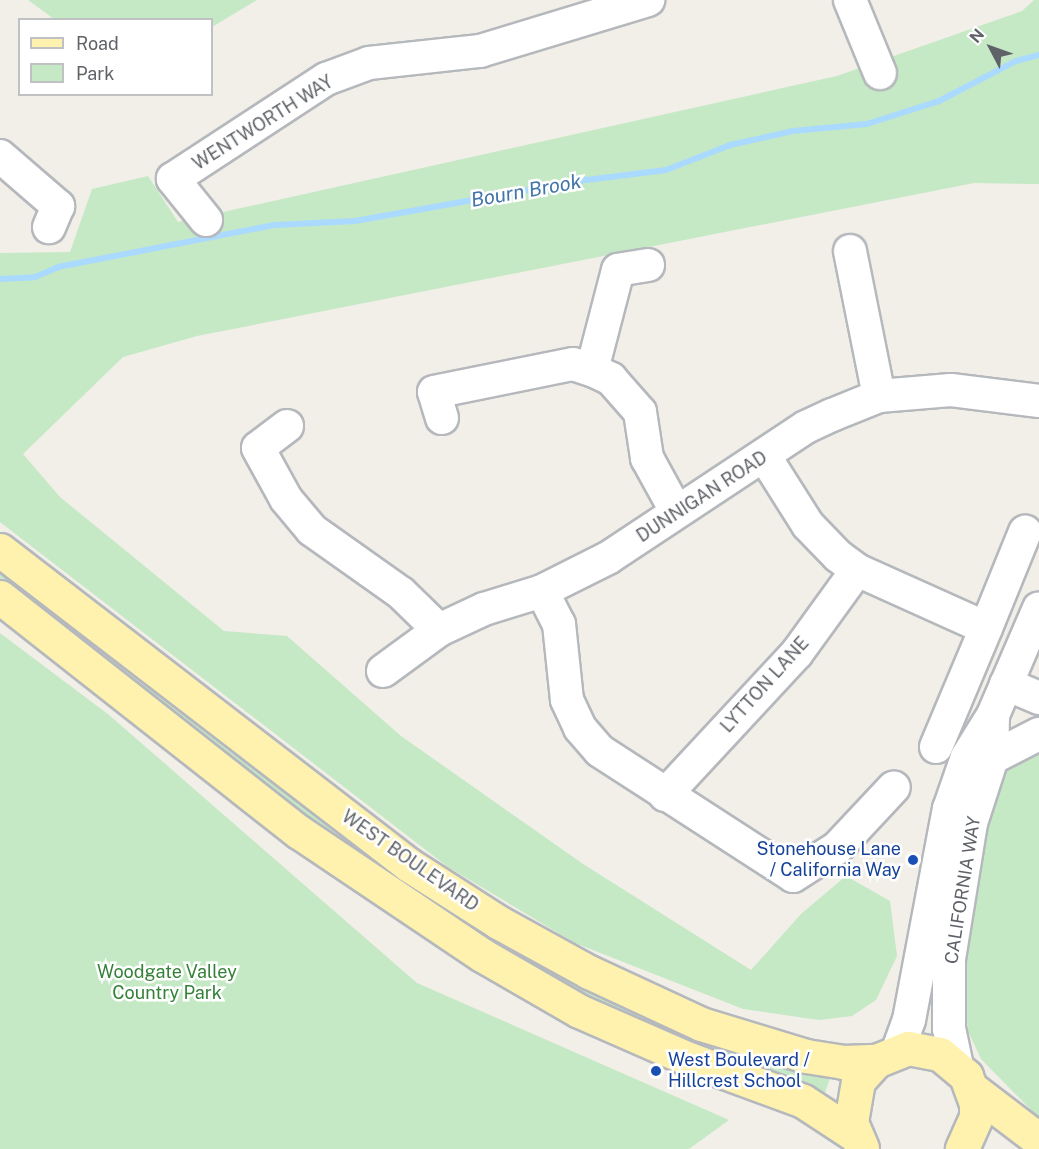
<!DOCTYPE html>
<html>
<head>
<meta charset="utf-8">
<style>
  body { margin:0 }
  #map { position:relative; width:1039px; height:1149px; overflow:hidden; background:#f1efe8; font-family:"Public Sans",sans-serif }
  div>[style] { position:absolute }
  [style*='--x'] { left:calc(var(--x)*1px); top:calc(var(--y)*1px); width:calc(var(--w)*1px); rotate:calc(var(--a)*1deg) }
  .green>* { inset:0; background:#c5e8c5 }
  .stream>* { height:6px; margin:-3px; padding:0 3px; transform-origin:3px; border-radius:3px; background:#aadaff }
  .roads { filter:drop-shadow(2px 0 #b5b8bc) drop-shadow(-2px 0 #b5b8bc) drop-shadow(0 2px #b5b8bc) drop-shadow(0 -2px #b5b8bc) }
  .minor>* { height:32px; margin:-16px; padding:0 16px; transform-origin:16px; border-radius:16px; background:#fff }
  .major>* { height:33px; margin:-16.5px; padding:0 16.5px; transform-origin:16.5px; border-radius:16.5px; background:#fff2af }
  .dots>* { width:16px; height:16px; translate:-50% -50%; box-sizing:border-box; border:3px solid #fff; border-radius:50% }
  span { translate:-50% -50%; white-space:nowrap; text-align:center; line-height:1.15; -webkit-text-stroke:5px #fff; paint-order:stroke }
  .street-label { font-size:18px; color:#5f6368 }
  .transit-label { font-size:18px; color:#164399 }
  .right { translate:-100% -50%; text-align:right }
  .left { translate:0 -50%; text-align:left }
  .park-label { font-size:18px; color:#348238 }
  .water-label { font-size:20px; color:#4174aa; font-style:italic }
  .legend { position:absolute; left:18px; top:18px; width:195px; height:78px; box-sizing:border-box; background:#fff; border:2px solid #bfc1c3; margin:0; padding:8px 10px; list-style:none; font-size:18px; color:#5f6368 }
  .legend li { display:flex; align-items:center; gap:12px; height:30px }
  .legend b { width:30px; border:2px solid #bfc1c3 }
  .north { position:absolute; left:961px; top:18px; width:60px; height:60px; -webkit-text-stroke:4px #fff; paint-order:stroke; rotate:311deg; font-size:16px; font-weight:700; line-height:24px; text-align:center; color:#5f6368 }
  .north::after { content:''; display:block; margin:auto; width:21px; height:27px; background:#5f6368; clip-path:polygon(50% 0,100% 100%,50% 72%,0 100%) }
</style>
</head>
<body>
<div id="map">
  <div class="green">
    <i style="clip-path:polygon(28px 0,257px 0,212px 27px,212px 20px,54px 19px)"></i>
    <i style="clip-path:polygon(1034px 0,1039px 0,1039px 184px,974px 183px,197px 336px,123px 357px,23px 454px,60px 497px,224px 631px,287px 636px,401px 736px,583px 864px,751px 970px,801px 914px,846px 876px,890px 901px,897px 956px,876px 1000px,852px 1016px,819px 1020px,743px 1009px,575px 943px,448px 867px,0 522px,0 253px,70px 252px,92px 189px,148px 176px,178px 222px,837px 76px,1022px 11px)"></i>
    <i style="clip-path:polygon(0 567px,389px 862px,767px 1058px,830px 1078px,824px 1096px,601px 1005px,383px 881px,0 584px)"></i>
    <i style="clip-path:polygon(0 633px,109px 715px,417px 983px,729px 1120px,689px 1149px,0 1149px)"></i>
    <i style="clip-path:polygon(1039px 744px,1039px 1118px,981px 1059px,968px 1031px,959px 944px,994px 771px)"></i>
  </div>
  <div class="stream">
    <i style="--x:0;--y:279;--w:35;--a:-3"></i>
    <i style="--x:35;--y:277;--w:25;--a:-23"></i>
    <i style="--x:58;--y:267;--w:221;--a:-11"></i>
    <i style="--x:275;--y:225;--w:80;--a:-2.9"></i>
    <i style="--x:355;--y:221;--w:235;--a:-10.1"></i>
    <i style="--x:586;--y:180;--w:81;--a:-7.1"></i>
    <i style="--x:666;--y:170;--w:69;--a:-21.3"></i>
    <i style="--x:730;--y:145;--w:65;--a:-12.5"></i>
    <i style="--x:793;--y:131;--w:74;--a:-5.4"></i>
    <i style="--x:867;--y:124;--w:76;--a:-17.7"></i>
    <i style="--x:939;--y:101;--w:87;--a:-27.5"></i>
    <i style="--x:1016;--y:61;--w:24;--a:-15"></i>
  </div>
  <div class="roads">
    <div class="minor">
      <i style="--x:850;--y:0;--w:79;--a:67.7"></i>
      <i style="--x:0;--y:156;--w:77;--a:40.8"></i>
      <i style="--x:58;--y:206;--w:23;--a:113"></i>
      <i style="--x:206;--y:220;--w:53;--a:-128.8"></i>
      <i style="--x:173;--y:179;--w:183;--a:-33.2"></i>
      <i style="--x:326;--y:79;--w:46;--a:-20.4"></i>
      <i style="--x:369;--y:63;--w:112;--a:-6.2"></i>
      <i style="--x:480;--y:51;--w:176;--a:-16.9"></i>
      <i style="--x:850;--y:251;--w:148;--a:78.7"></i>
      <i style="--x:648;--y:265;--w:30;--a:171"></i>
      <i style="--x:618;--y:270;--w:103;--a:104.6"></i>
      <i style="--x:592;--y:370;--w:21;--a:25"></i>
      <i style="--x:611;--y:379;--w:44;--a:48.7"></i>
      <i style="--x:640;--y:412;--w:47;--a:81.3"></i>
      <i style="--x:647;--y:458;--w:60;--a:61.3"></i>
      <i style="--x:442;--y:418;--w:27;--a:-107"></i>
      <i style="--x:434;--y:392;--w:142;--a:-11.4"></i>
      <i style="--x:573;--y:364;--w:20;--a:18"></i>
      <i style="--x:287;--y:426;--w:36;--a:143"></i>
      <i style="--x:258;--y:448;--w:58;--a:61.2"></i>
      <i style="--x:286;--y:499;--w:40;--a:50"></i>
      <i style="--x:312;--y:530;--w:109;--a:35.3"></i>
      <i style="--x:401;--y:593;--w:53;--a:44.2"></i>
      <i style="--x:765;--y:457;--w:80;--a:57.7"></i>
      <i style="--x:808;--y:525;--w:43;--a:45.9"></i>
      <i style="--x:838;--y:556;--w:24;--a:36"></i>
      <i style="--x:857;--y:570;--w:141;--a:24.2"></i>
      <i style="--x:986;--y:628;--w:104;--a:-67.9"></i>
      <i style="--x:542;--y:591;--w:37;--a:63"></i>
      <i style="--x:559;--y:624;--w:76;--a:84"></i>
      <i style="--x:567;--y:700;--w:31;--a:65"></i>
      <i style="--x:580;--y:728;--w:30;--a:49"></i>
      <i style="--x:600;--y:751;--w:230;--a:32.9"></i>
      <i style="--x:793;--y:876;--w:52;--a:-32.5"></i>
      <i style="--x:837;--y:848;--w:83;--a:-46.9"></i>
      <i style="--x:383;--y:671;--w:69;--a:-36.2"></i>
      <i style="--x:439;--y:630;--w:50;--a:-25"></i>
      <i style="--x:484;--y:609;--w:61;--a:-17.2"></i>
      <i style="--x:542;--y:591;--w:74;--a:-26.6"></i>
      <i style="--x:608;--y:558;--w:237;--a:-33.5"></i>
      <i style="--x:806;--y:427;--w:29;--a:-25"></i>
      <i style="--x:832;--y:415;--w:51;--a:-22"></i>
      <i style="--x:879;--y:396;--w:72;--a:-4.8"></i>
      <i style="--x:951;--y:390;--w:89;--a:7.1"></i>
      <i style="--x:1006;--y:684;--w:36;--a:23"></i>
      <i style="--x:936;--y:747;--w:129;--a:-67.2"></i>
      <i style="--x:992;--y:758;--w:53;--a:-27.1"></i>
      <i style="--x:665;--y:795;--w:194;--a:-47.1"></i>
      <i style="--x:797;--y:653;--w:102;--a:-54.1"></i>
      <i style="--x:898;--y:1050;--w:32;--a:-70"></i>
      <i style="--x:909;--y:1020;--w:215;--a:-79.3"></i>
      <i style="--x:949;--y:809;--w:55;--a:-70.9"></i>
      <i style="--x:967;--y:757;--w:49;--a:-58.2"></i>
      <i style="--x:993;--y:715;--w:116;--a:-66.7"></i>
      <i style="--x:957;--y:1066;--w:38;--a:-102"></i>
      <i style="--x:949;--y:1029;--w:70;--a:-90"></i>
      <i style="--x:949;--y:959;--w:138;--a:-80.8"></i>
      <i style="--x:971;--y:823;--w:68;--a:-72.1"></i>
      <i style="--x:992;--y:758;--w:42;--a:-88.6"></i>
    </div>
    <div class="major">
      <i style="--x:0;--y:550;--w:516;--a:37.6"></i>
      <i style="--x:409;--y:865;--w:106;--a:32.6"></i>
      <i style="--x:498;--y:922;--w:104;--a:28.8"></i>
      <i style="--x:589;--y:972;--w:123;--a:24.9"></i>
      <i style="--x:701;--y:1024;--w:110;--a:16.9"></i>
      <i style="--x:806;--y:1056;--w:37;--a:9"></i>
      <i style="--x:843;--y:1062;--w:33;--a:-2"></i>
      <i style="--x:0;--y:597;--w:380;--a:38.2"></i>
      <i style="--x:299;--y:832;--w:220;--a:33.9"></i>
      <i style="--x:482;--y:955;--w:112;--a:30"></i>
      <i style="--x:579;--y:1011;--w:120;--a:23.6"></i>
      <i style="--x:689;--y:1059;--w:121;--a:20.2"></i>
      <i style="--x:803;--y:1101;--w:62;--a:33.2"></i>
      <i style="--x:972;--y:1089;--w:84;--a:37.3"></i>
      <i style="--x:862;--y:1148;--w:28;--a:-113"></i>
      <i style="--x:851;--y:1122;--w:42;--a:-80.3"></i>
      <i style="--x:858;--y:1081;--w:27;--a:-48"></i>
      <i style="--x:876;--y:1061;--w:35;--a:-22"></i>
      <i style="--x:908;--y:1048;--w:33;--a:11"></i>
      <i style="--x:940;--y:1054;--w:34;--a:40"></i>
      <i style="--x:966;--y:1076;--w:29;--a:70"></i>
      <i style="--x:976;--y:1103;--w:14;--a:90"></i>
      <i style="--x:976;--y:1117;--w:35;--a:114"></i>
    </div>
  </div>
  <div class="dots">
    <i style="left:913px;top:860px;background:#1a4fb4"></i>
    <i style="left:656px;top:1071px;background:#1a4fb4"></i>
  </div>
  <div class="street-label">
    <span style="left:263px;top:123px;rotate:-32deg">WENTWORTH WAY</span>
    <span style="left:702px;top:497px;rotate:-33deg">DUNNIGAN ROAD</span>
    <span style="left:765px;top:685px;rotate:-48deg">LYTTON LANE</span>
    <span style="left:410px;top:861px;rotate:35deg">WEST BOULEVARD</span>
    <span style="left:963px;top:890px;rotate:-81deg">CALIFORNIA WAY</span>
  </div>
  <div class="transit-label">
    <span class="right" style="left:901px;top:860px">Stonehouse Lane<br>/ California Way</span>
    <span class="left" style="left:668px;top:1071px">West Boulevard /<br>Hillcrest School</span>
  </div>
  <div class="park-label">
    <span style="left:167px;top:983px">Woodgate Valley<br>Country Park</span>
  </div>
  <div class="water-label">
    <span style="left:526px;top:191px;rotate:-10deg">Bourn Brook</span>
  </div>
  <ul class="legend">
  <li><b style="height:8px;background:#fff2af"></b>Road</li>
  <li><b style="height:16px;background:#c5e8c5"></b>Park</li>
  </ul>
  <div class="north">N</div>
</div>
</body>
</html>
